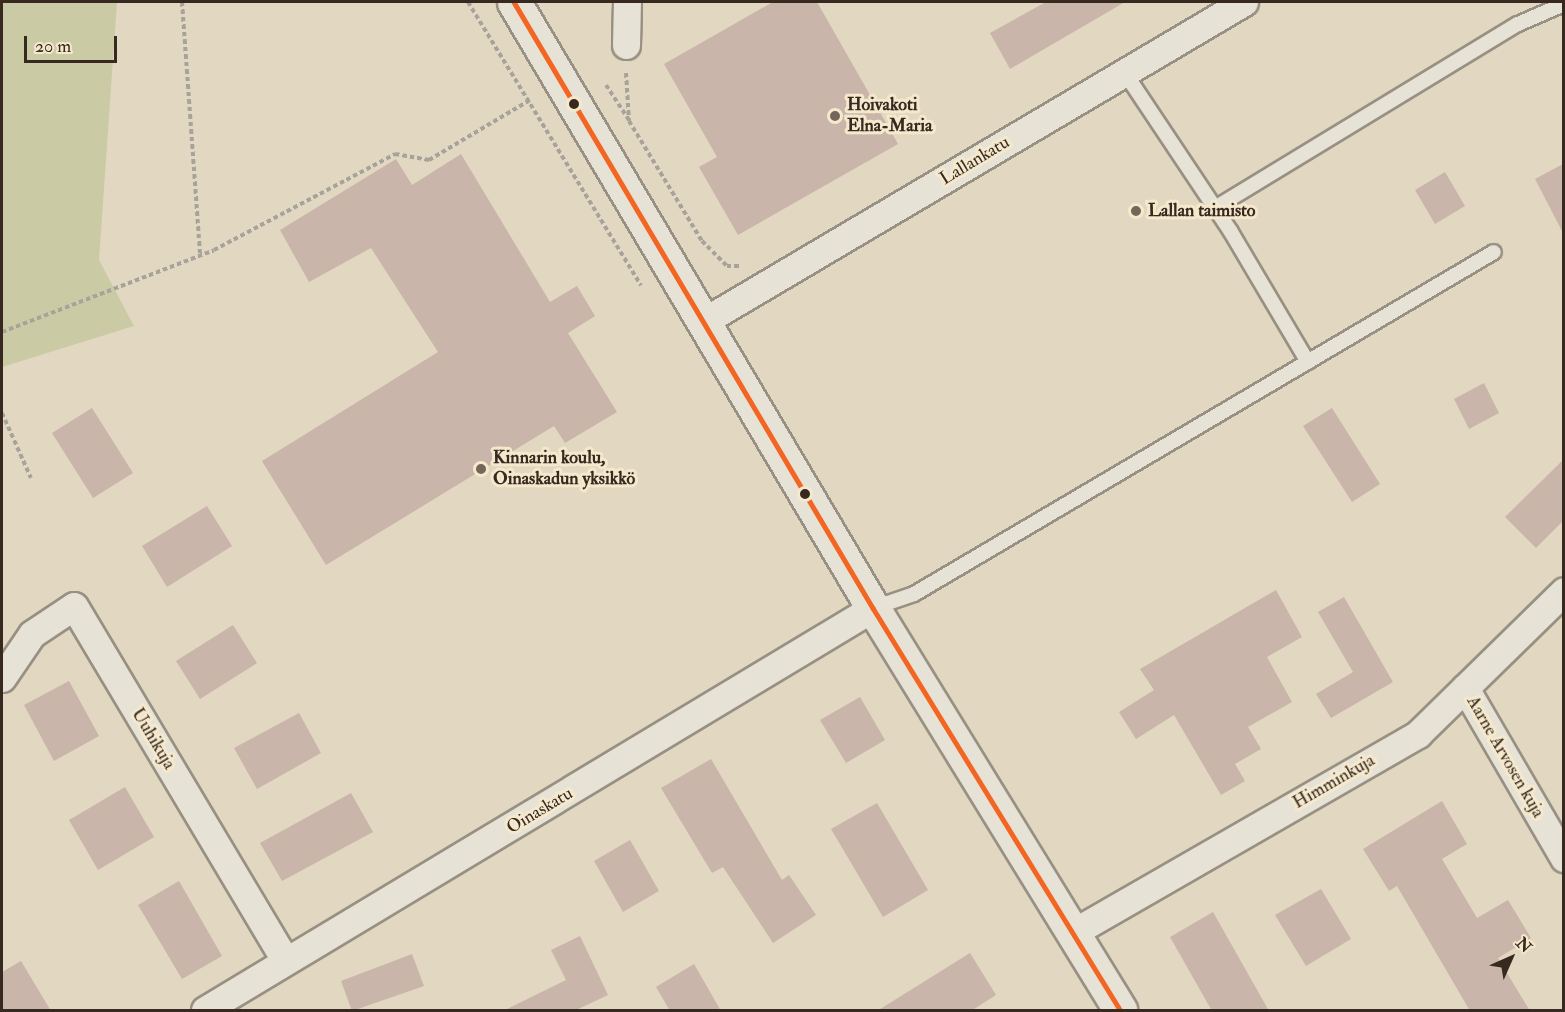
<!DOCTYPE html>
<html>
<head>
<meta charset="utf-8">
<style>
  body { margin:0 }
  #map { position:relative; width:1565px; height:1012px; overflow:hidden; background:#e2d7c0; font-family:"IM FELL Double Pica",serif }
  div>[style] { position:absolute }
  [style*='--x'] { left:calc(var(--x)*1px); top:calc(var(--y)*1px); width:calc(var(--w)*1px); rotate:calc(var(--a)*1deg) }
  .green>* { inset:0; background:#cacba4 }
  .building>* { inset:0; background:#c9b5a9 }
  .path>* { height:4px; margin-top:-2px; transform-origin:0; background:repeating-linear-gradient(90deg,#a8a39a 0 4.5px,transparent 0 7.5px) }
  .roads { filter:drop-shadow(2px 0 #989082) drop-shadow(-2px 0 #989082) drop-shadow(0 2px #989082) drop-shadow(0 -2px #989082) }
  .lane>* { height:14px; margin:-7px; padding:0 7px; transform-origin:7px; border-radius:7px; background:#e7e2d6 }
  .street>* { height:27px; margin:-13.5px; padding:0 13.5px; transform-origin:13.5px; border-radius:13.5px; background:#e7e2d6 }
  .secondary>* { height:33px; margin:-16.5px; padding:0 16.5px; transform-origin:16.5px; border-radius:16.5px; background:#e7e2d6 }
  .bus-1>* { height:4.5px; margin:-2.25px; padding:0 2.25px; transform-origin:2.25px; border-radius:2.25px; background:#f26522 }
  .dots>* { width:16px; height:16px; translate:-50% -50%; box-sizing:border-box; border:3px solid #f5e9cd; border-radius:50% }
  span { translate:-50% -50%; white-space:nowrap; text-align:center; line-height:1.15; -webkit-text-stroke:6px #f5e9cd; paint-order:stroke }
  .poi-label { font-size:18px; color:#382920; font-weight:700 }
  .left { translate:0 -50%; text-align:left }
  .street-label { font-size:18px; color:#382920 }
  .frame { position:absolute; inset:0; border:3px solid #382920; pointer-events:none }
  .north { position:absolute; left:1481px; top:928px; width:60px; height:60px; -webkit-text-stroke:4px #f5e9cd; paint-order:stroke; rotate:45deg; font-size:16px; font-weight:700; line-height:24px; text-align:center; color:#382920 }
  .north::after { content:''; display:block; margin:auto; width:21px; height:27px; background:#382920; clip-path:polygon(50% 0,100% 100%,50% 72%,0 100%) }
  .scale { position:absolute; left:24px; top:36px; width:93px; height:27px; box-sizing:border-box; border:3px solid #382920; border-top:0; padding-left:8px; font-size:18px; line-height:21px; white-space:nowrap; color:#382920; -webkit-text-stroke:4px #f5e9cd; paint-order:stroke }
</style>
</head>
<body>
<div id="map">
  <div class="green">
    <i style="clip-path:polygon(2px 2px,117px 2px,99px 260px,134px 326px,2px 367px)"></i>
  </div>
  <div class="building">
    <i style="clip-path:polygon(773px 2px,817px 2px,898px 144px,738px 235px,699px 167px,717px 157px,664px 64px)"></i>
    <i style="clip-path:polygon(1046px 2px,1125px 2px,1010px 69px,990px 33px)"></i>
    <i style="clip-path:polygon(461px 154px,550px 302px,577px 286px,595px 316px,568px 333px,617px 412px,565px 443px,554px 426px,326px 565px,262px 461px,438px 352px,371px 248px,309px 282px,280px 230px,396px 159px,412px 185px)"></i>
    <i style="clip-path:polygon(1563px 164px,1563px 233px,1535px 179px)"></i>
    <i style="clip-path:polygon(1445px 172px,1465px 206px,1435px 224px,1415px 190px)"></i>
    <i style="clip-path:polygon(1484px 383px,1499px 413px,1469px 429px,1454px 399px)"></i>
    <i style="clip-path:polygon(92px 408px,133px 473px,93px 498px,52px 433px)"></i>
    <i style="clip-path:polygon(1332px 408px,1380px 484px,1352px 502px,1303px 426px)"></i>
    <i style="clip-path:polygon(1563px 460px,1563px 521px,1536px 548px,1505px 517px)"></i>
    <i style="clip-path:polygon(207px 506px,232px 546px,167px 587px,142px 546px)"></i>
    <i style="clip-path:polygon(1276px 590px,1302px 637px,1267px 657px,1292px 702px,1248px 727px,1261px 749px,1235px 764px,1245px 781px,1221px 795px,1174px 715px,1136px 739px,1119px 712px,1154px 690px,1140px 669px)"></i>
    <i style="clip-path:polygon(1344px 597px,1393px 682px,1331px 718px,1316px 694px,1353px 672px,1318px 612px)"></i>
    <i style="clip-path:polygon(233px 625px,257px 663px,200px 699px,176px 661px)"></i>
    <i style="clip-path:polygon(69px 681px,99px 736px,54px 761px,24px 705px)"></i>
    <i style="clip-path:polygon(860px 697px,885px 740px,846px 763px,820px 720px)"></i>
    <i style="clip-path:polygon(299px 713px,321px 753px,257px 789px,234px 748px)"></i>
    <i style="clip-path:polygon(711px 759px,782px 880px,789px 875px,816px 915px,773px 943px,723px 867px,712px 873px,661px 788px)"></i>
    <i style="clip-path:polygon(125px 787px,154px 837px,98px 870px,69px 820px)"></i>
    <i style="clip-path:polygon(351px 793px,373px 832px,282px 881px,260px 843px)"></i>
    <i style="clip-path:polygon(1442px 801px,1467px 844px,1442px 859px,1477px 918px,1508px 900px,1531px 938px,1498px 958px,1530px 1011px,1470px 1011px,1397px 886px,1389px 891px,1363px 849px)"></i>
    <i style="clip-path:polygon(877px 803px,928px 890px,883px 917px,831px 829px)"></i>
    <i style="clip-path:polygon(630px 840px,659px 891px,623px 912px,594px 861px)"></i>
    <i style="clip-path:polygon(179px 881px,222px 956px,182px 979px,138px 905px)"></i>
    <i style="clip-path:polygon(1321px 889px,1351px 939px,1306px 966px,1275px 915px)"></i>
    <i style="clip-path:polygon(1213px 912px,1269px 1011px,1212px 1011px,1170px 937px)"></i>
    <i style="clip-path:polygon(580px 936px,608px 995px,574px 1011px,503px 1011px,566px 980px,551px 950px)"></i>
    <i style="clip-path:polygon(970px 953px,996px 995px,971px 1011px,877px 1011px)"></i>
    <i style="clip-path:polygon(412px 954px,424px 986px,352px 1011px,341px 981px)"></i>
    <i style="clip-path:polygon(21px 961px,51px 1011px,2px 1011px,2px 972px)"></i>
    <i style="clip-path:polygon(694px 964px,721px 1011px,670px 1011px,656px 987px)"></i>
  </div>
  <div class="path">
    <i style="--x:182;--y:2;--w:254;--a:85.9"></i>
    <i style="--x:468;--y:2;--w:332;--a:58.6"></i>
    <i style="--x:626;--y:73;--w:48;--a:86.4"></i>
    <i style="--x:629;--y:121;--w:140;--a:58.7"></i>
    <i style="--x:702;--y:241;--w:35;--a:45"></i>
    <i style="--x:727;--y:266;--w:12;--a:0"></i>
    <i style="--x:606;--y:85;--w:42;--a:56.7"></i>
    <i style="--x:2;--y:332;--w:227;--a:-21.1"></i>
    <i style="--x:214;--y:250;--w:205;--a:-27.9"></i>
    <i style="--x:395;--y:154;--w:35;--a:10"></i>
    <i style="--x:429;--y:160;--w:117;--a:-30.7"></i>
    <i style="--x:2;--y:413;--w:71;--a:66"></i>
  </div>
  <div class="roads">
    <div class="lane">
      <i style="--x:1125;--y:73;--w:191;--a:56.3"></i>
      <i style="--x:1231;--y:232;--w:151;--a:59.4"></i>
      <i style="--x:1215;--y:208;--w:354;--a:-31.3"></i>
      <i style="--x:1518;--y:24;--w:50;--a:-23.5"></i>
      <i style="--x:873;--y:608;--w:43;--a:-18.9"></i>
      <i style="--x:914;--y:594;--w:673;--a:-30.53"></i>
    </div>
    <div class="street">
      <i style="--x:626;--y:45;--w:43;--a:-88.7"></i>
      <i style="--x:706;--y:320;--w:625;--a:-30.59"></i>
      <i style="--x:2;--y:678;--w:53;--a:-55.7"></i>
      <i style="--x:32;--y:634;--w:50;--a:-33.7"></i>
      <i style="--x:74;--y:606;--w:413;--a:59.2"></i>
      <i style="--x:1465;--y:688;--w:197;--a:59.8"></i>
      <i style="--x:1074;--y:932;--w:397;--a:-29.9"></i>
      <i style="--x:1418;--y:734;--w:204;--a:-44.4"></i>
      <i style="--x:205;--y:1010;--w:780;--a:-31.04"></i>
    </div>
    <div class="secondary">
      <i style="--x:514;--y:2;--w:704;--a:59.36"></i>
      <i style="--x:873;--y:608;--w:472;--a:58.4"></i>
    </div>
  </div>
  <div class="bus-1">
    <i style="--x:514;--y:2;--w:704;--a:59.36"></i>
    <i style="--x:873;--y:608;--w:472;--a:58.4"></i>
  </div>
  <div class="dots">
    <i style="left:574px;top:104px;background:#382920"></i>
    <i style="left:835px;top:116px;background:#746658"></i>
    <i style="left:1136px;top:211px;background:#746658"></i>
    <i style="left:481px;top:469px;background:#746658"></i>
    <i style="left:805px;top:494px;background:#382920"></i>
  </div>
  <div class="poi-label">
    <span class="left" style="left:847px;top:116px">Hoivakoti<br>Elna-Maria</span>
    <span class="left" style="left:1148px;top:211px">Lallan taimisto</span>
    <span class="left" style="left:493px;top:469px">Kinnarin koulu,<br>Oinaskadun yksikkö</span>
  </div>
  <div class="street-label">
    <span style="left:975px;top:161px;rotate:-31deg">Lallankatu</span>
    <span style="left:153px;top:739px;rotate:59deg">Uuhikuja</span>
    <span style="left:1505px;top:757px;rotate:60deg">Aarne Arvosen kuja</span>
    <span style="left:1334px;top:782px;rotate:-30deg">Himminkuja</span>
    <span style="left:540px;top:811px;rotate:-31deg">Oinaskatu</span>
  </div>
  <div class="frame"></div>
  <div class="north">N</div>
  <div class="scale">20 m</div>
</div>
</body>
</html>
